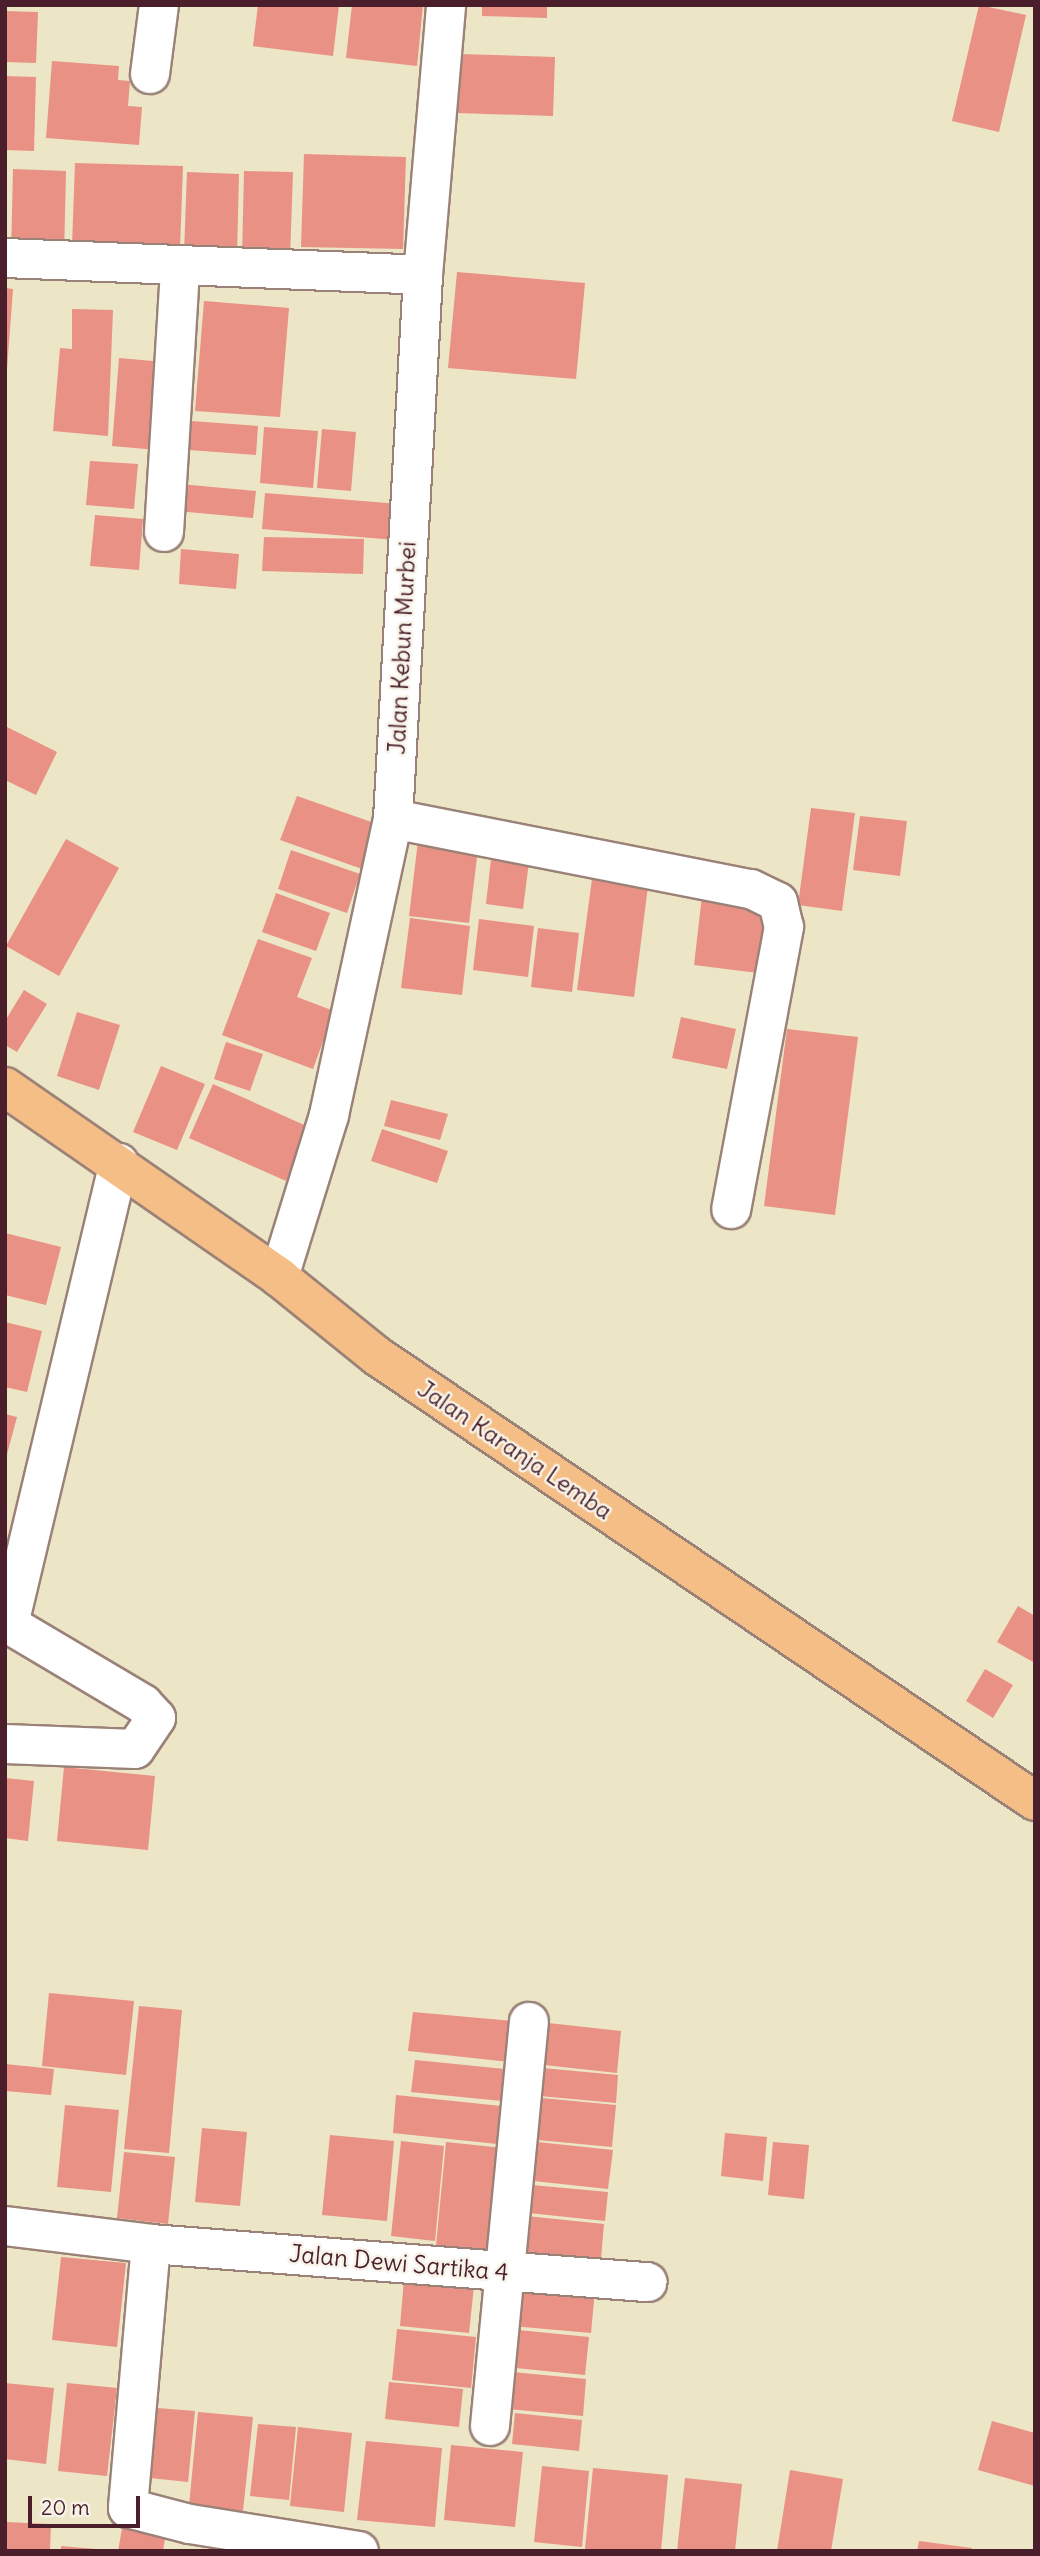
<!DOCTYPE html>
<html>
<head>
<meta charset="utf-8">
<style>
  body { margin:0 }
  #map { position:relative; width:1040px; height:2556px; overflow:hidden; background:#ece5c6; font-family:Delius,sans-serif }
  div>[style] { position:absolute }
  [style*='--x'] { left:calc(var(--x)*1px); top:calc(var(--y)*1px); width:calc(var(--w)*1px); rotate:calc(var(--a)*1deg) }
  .building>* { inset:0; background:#e99184 }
  .roads { filter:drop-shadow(2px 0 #9b8278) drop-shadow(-2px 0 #9b8278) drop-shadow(0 2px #9b8278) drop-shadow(0 -2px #9b8278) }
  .minor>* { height:38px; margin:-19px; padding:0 19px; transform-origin:19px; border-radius:19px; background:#fff }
  .major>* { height:38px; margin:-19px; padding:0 19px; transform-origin:19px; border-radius:19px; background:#f6be87 }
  span { translate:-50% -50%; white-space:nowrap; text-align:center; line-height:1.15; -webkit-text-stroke:5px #f7f3e8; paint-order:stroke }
  .street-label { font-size:24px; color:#4a1f2b }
  .frame { position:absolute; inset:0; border:7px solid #4a1f2b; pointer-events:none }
  .scale { position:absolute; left:28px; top:2496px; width:112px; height:32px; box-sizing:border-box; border:4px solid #4a1f2b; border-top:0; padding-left:9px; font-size:21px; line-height:24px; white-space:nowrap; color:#4a1f2b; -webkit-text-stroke:5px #f7f3e8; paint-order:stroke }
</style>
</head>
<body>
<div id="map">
  <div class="building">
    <i style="clip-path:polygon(258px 5px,339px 5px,333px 56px,253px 46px)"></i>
    <i style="clip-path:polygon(352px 5px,423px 5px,417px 66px,346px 58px)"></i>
    <i style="clip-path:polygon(482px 5px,547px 5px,547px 18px,482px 16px)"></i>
    <i style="clip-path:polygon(979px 5px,1026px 15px,999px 132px,952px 121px)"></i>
    <i style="clip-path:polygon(5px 11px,38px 12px,36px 63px,5px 62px)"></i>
    <i style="clip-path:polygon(459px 54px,555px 57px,553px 116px,457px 113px)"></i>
    <i style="clip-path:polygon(52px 61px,119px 66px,118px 80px,130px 81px,128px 106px,142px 107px,139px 145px,46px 138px)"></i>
    <i style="clip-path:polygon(5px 76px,36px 77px,34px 151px,5px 150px)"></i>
    <i style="clip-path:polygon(304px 154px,406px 157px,403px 249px,301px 247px)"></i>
    <i style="clip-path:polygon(75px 163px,183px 166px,180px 249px,72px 246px)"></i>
    <i style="clip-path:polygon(13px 169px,66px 171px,64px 256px,11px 255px)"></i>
    <i style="clip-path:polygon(244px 171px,293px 172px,290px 258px,242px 257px)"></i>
    <i style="clip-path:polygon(187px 172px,239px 174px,237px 255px,184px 253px)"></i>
    <i style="clip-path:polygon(457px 272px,585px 283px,576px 379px,448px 368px)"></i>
    <i style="clip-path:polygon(5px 288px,13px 289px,7px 369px,5px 369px)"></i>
    <i style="clip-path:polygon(204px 301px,289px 308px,280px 417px,195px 411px)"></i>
    <i style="clip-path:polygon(72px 309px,113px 310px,108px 436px,53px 431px,60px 348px,72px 349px)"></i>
    <i style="clip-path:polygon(119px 358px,164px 362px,157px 450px,112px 446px)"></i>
    <i style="clip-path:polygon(191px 421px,258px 426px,256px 455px,189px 450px)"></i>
    <i style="clip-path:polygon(264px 427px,318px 431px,313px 488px,260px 483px)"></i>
    <i style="clip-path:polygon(322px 429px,356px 432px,351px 491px,317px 488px)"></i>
    <i style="clip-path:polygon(90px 461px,138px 464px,134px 509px,86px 505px)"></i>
    <i style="clip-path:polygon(180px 484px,256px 491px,253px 518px,177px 511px)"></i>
    <i style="clip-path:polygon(265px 493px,399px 504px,396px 540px,262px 529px)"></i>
    <i style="clip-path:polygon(95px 515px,143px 519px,139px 570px,90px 566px)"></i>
    <i style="clip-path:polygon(264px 537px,364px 539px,363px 574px,262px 571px)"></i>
    <i style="clip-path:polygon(181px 549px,239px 554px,236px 589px,179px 584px)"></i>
    <i style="clip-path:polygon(5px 726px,57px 752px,36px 795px,5px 780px)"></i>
    <i style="clip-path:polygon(297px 796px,377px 824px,362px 869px,280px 840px)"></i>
    <i style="clip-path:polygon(811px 808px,855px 813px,842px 911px,798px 905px)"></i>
    <i style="clip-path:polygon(860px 816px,907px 821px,900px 876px,853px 870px)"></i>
    <i style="clip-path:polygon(66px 839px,119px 868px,59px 976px,6px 946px)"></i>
    <i style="clip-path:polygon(418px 841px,478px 849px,469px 923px,409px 916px)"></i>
    <i style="clip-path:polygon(291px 850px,360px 874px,347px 913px,278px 889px)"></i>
    <i style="clip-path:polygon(492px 850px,530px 854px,523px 909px,486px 904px)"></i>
    <i style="clip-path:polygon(592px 879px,648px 886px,634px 997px,577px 990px)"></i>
    <i style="clip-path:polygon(276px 893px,330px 913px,316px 951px,262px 932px)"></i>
    <i style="clip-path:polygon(702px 896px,773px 905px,765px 974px,694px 965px)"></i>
    <i style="clip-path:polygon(410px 918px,470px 926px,462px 995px,401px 988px)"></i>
    <i style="clip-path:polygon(479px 919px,534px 926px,528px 977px,473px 970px)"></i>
    <i style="clip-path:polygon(538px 928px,579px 933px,572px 992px,531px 987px)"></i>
    <i style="clip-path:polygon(258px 939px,312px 958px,297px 997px,334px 1011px,313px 1069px,222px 1035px)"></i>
    <i style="clip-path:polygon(24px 990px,47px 1004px,17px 1052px,5px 1045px,5px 1021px)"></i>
    <i style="clip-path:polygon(77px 1012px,120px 1025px,99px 1090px,57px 1076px)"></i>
    <i style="clip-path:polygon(681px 1017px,736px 1029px,727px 1069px,672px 1058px)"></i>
    <i style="clip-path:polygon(787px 1029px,858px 1037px,835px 1215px,764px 1206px)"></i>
    <i style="clip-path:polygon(226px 1042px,263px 1054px,250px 1091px,214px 1079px)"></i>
    <i style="clip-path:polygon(161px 1066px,205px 1084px,177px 1150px,133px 1132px)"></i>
    <i style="clip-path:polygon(213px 1084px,311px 1128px,286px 1181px,189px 1138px)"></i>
    <i style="clip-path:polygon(391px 1100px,448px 1114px,440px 1140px,384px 1126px)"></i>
    <i style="clip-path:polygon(382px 1129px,448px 1151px,437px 1183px,371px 1161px)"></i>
    <i style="clip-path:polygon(5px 1233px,61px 1247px,46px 1305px,5px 1295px)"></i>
    <i style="clip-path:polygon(5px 1322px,42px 1331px,27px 1392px,5px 1387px)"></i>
    <i style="clip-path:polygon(5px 1414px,17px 1417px,6px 1458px,5px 1458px)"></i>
    <i style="clip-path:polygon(1018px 1606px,1035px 1616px,1035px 1663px,997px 1642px)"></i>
    <i style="clip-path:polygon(985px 1669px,1013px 1685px,993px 1718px,966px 1701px)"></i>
    <i style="clip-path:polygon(64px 1767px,155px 1776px,148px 1850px,57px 1841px)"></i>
    <i style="clip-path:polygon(5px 1778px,34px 1781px,28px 1841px,5px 1838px)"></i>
    <i style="clip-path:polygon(49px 1993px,134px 2001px,126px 2075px,42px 2066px)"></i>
    <i style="clip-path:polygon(139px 2006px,182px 2010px,169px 2153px,124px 2149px)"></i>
    <i style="clip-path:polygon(413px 2012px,514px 2021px,510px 2062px,408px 2051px)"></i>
    <i style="clip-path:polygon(539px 2022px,621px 2031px,617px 2073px,535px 2064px)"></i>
    <i style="clip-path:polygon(415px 2060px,505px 2069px,502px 2101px,411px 2092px)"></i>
    <i style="clip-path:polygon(5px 2064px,54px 2069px,51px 2095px,5px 2091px)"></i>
    <i style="clip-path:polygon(532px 2067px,618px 2075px,616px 2103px,529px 2095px)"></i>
    <i style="clip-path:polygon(396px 2095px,501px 2106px,497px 2144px,393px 2133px)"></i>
    <i style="clip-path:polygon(531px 2097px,616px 2105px,612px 2147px,527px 2139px)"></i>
    <i style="clip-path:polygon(65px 2105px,119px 2110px,111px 2192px,57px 2187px)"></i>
    <i style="clip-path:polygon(202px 2128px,247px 2132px,240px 2206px,195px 2202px)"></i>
    <i style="clip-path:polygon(725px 2133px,767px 2137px,763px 2181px,721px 2176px)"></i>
    <i style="clip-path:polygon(330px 2135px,394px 2141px,387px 2221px,322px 2215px)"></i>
    <i style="clip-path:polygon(401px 2141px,444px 2146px,435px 2241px,391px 2236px)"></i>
    <i style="clip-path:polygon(528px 2141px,613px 2150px,608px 2189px,524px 2180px)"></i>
    <i style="clip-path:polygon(446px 2142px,512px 2149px,502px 2253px,436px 2246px)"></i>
    <i style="clip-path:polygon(773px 2142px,809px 2145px,804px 2199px,768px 2195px)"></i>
    <i style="clip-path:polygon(124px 2152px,175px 2157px,168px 2224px,117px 2218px)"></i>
    <i style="clip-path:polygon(521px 2184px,608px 2192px,605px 2221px,519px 2212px)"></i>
    <i style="clip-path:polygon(517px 2215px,604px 2224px,600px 2270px,513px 2262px)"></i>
    <i style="clip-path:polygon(61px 2257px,126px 2263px,117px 2347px,52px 2340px)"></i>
    <i style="clip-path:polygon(404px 2279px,474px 2286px,469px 2333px,400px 2326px)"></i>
    <i style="clip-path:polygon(516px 2282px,595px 2290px,591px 2333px,512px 2326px)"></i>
    <i style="clip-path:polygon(397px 2329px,476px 2337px,471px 2388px,392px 2380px)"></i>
    <i style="clip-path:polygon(508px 2329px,589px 2337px,585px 2375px,505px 2367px)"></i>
    <i style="clip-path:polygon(512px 2372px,586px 2379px,583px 2416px,508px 2409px)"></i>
    <i style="clip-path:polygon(389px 2382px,463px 2389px,459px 2427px,385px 2419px)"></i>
    <i style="clip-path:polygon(5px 2383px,54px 2388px,46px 2464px,5px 2459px)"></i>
    <i style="clip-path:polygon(67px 2383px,117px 2388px,107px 2476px,58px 2471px)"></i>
    <i style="clip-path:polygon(157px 2408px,195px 2411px,188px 2482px,150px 2478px)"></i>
    <i style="clip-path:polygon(198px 2412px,253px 2417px,243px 2511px,189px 2506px)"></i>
    <i style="clip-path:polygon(515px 2413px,582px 2420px,579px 2451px,512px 2444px)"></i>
    <i style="clip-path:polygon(992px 2421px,1035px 2433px,1035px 2486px,978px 2470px)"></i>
    <i style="clip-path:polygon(258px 2424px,296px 2427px,289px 2500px,250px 2496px)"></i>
    <i style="clip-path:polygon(298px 2427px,352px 2433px,344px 2512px,290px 2506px)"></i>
    <i style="clip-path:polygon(366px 2441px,442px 2448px,435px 2527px,357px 2520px)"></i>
    <i style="clip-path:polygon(451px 2445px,523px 2452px,515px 2527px,444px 2520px)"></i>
    <i style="clip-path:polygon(542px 2466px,589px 2471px,582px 2547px,534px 2542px)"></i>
    <i style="clip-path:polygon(593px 2468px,668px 2475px,661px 2551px,585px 2549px)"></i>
    <i style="clip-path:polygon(790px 2470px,843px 2479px,831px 2551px,777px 2551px)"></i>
    <i style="clip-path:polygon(685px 2478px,742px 2484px,735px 2551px,677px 2551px)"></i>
    <i style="clip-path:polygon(5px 2522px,51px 2524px,50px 2551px,5px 2551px)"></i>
    <i style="clip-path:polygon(123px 2523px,166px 2532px,163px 2551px,118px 2551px)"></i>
    <i style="clip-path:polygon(919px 2541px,972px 2548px,971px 2551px,917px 2551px)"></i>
    <i style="clip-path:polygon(61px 2546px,96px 2549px,96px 2551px,61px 2551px)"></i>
  </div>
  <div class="roads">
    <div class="minor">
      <i style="--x:150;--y:74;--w:70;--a:-82.6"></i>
      <i style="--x:5;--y:258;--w:418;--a:2.3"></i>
      <i style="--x:164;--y:532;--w:265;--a:-86.5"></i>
      <i style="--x:393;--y:819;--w:365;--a:11.1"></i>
      <i style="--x:751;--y:889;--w:30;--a:26"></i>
      <i style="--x:778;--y:902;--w:26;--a:77"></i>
      <i style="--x:784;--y:927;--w:287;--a:100.6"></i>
      <i style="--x:279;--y:1277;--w:170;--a:-72.8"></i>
      <i style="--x:329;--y:1115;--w:303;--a:-77.8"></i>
      <i style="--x:393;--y:819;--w:545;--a:-86.84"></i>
      <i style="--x:423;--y:275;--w:271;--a:-85.1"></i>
      <i style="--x:5;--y:1622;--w:161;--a:30.7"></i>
      <i style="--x:143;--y:1704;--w:19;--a:47"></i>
      <i style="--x:156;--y:1718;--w:37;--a:124"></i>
      <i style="--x:135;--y:1749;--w:130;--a:-177.8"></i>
      <i style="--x:9;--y:1624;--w:474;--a:-76.6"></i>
      <i style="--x:5;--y:2226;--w:147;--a:7"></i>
      <i style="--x:151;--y:2244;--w:498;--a:4.4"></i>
      <i style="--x:151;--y:2244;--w:265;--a:95"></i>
      <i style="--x:128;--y:2508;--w:64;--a:14.5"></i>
      <i style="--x:190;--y:2524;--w:171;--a:9.1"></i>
      <i style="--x:490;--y:2426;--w:406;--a:-84.5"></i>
    </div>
    <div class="major">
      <i style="--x:5;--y:1087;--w:333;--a:34.7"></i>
      <i style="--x:279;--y:1277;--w:126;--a:38.9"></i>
      <i style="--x:377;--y:1356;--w:794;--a:34.07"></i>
    </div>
  </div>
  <div class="street-label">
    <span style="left:402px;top:648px;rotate:-87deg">Jalan Kebun Murbei</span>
    <span style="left:515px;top:1450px;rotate:34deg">Jalan Karanja Lemba</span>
    <span style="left:399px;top:2263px;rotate:5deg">Jalan Dewi Sartika 4</span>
  </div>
  <div class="frame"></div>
  <div class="scale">20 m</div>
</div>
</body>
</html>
